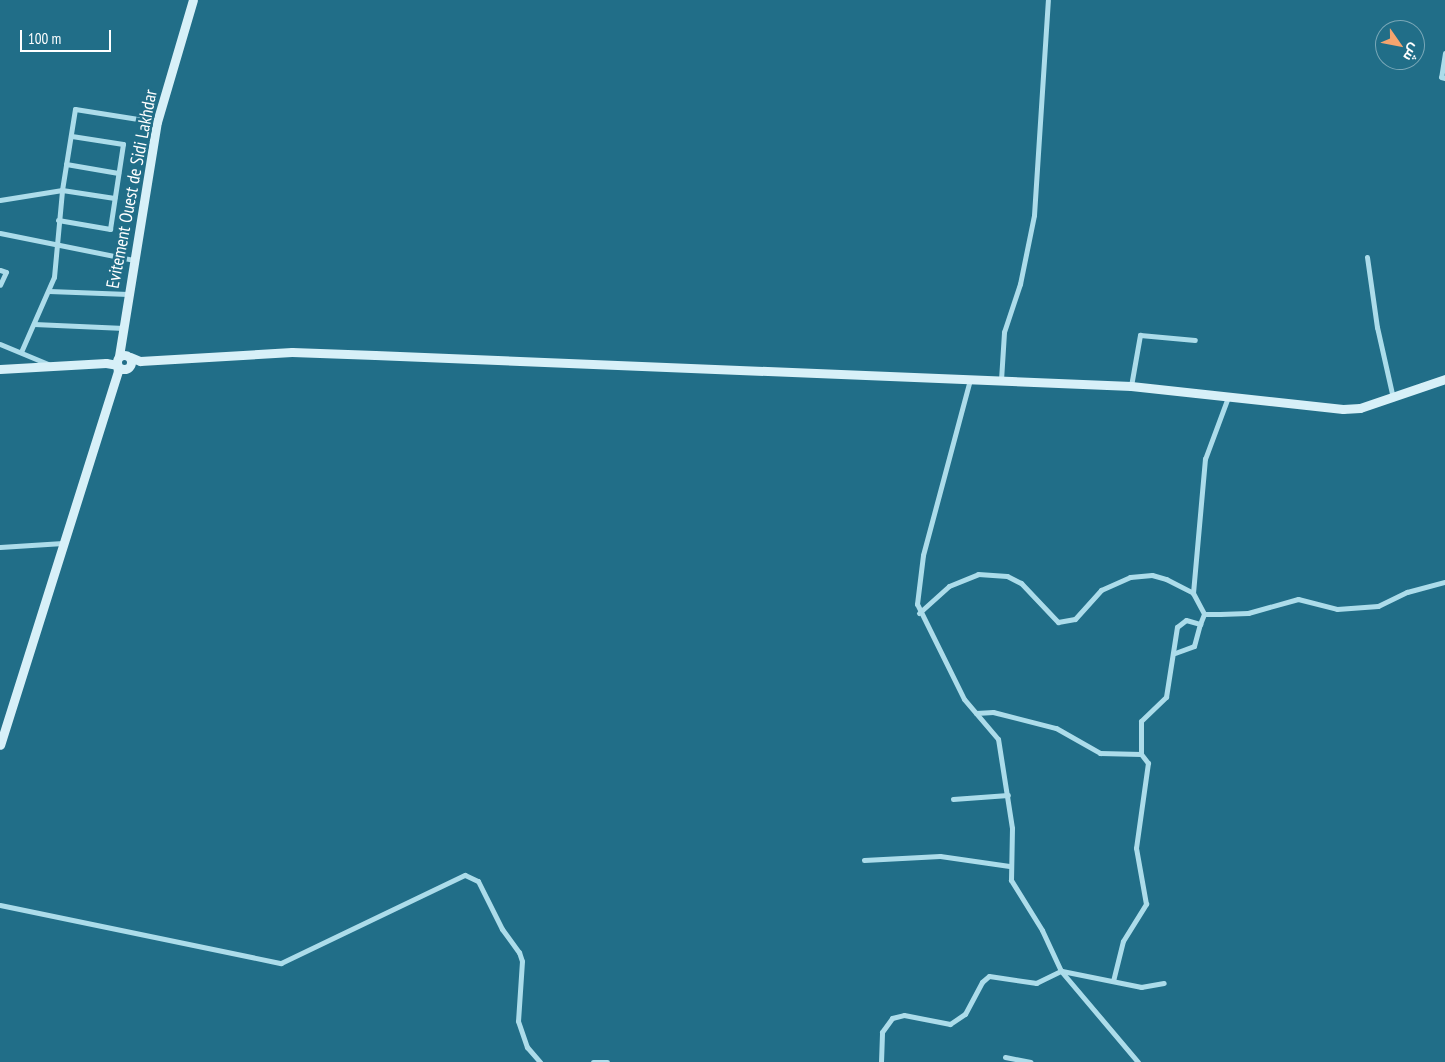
<!DOCTYPE html>
<html>
<head>
<meta charset="utf-8">
<style>
  body { margin:0 }
  #map { position:relative; width:1445px; height:1062px; overflow:hidden; background:#216e88; font-family:"PT Sans Narrow",Cairo,sans-serif }
  div>[style] { position:absolute }
  [style*='--x'] { left:calc(var(--x)*1px); top:calc(var(--y)*1px); width:calc(var(--w)*1px); rotate:calc(var(--a)*1deg) }
  .minor>* { height:5px; margin:-2.5px; padding:0 2.5px; transform-origin:2.5px; border-radius:2.5px; background:#acdcea }
  .secondary>* { height:9px; margin:-4.5px; padding:0 4.5px; transform-origin:4.5px; border-radius:4.5px; background:#d7f0f8 }
  .secondary>.ring { margin:-4.5px; padding:0; box-sizing:content-box; background:none; border:9px solid #d7f0f8; border-radius:50% }
  span { translate:-50% -50%; white-space:nowrap; text-align:center; line-height:1.15; -webkit-text-stroke:5px #216e88; paint-order:stroke }
  .street-label { font-size:18px; color:#fff }
  .north { position:absolute; left:1375px; top:20px; width:50px; height:50px; box-sizing:border-box; background:#216e88; border:1px solid #7aa8b8; border-radius:50%; rotate:123deg; font-size:14px; font-weight:700; line-height:20px; text-align:center; color:#fff }
  .north::after { content:''; display:block; margin:auto; width:18px; height:22px; background:#f6a46e; clip-path:polygon(50% 0,100% 100%,50% 72%,0 100%) }
  .scale { position:absolute; left:20px; top:30px; width:91px; height:22px; box-sizing:border-box; border:2px solid #fff; border-top:0; padding-left:6px; font-size:15px; line-height:18px; white-space:nowrap; color:#fff; -webkit-text-stroke:4px #216e88; paint-order:stroke }
</style>
</head>
<body>
<div id="map">
  <div class="minor">
    <i style="--x:1445;--y:53;--w:24;--a:99"></i>
    <i style="--x:1441;--y:77;--w:4;--a:14"></i>
    <i style="--x:66;--y:164;--w:53;--a:9.8"></i>
    <i style="--x:0;--y:200;--w:63;--a:-9.2"></i>
    <i style="--x:62;--y:190;--w:53;--a:8.7"></i>
    <i style="--x:58;--y:220;--w:53;--a:9.8"></i>
    <i style="--x:110;--y:229;--w:86;--a:-81.3"></i>
    <i style="--x:123;--y:144;--w:52;--a:-171.1"></i>
    <i style="--x:0;--y:233;--w:137;--a:11.4"></i>
    <i style="--x:1367;--y:257;--w:71;--a:81.9"></i>
    <i style="--x:1377;--y:327;--w:73;--a:77.3"></i>
    <i style="--x:0;--y:270;--w:6;--a:18"></i>
    <i style="--x:6;--y:272;--w:14;--a:115"></i>
    <i style="--x:49;--y:291;--w:79;--a:2.2"></i>
    <i style="--x:34;--y:324;--w:90;--a:2.5"></i>
    <i style="--x:0;--y:344;--w:52;--a:22.6"></i>
    <i style="--x:21;--y:352;--w:82;--a:-66.3"></i>
    <i style="--x:54;--y:277;--w:87;--a:-84.7"></i>
    <i style="--x:62;--y:190;--w:82;--a:-80.9"></i>
    <i style="--x:75;--y:109;--w:83;--a:9"></i>
    <i style="--x:1001;--y:380;--w:48;--a:-86.4"></i>
    <i style="--x:1004;--y:332;--w:51;--a:-71.6"></i>
    <i style="--x:1020;--y:284;--w:70;--a:-78.5"></i>
    <i style="--x:1034;--y:215;--w:215;--a:-86.3"></i>
    <i style="--x:1131;--y:386;--w:52;--a:-80"></i>
    <i style="--x:1140;--y:335;--w:55;--a:5.2"></i>
    <i style="--x:0;--y:547;--w:63;--a:-3.6"></i>
    <i style="--x:1193;--y:593;--w:135;--a:-84.9"></i>
    <i style="--x:1205;--y:459;--w:66;--a:-69.6"></i>
    <i style="--x:919;--y:613;--w:40;--a:-42"></i>
    <i style="--x:949;--y:586;--w:31;--a:-22"></i>
    <i style="--x:978;--y:574;--w:29;--a:4"></i>
    <i style="--x:1007;--y:576;--w:16;--a:27"></i>
    <i style="--x:1021;--y:583;--w:54;--a:46.5"></i>
    <i style="--x:1058;--y:622;--w:17;--a:-10"></i>
    <i style="--x:1075;--y:619;--w:39;--a:-48"></i>
    <i style="--x:1101;--y:590;--w:32;--a:-24"></i>
    <i style="--x:1130;--y:577;--w:22;--a:-5"></i>
    <i style="--x:1152;--y:575;--w:15;--a:16"></i>
    <i style="--x:1166;--y:579;--w:30;--a:27"></i>
    <i style="--x:1193;--y:593;--w:24;--a:62"></i>
    <i style="--x:1204;--y:614;--w:16;--a:0"></i>
    <i style="--x:1220;--y:614;--w:28;--a:-2"></i>
    <i style="--x:1248;--y:613;--w:52;--a:-15.6"></i>
    <i style="--x:1298;--y:599;--w:40;--a:14.4"></i>
    <i style="--x:1337;--y:609;--w:41;--a:-4.2"></i>
    <i style="--x:1378;--y:606;--w:32;--a:-26"></i>
    <i style="--x:1407;--y:592;--w:39;--a:-15"></i>
    <i style="--x:1175;--y:653;--w:20;--a:-20"></i>
    <i style="--x:1194;--y:646;--w:23;--a:-75"></i>
    <i style="--x:976;--y:713;--w:17;--a:-3"></i>
    <i style="--x:993;--y:712;--w:65;--a:14.3"></i>
    <i style="--x:1056;--y:728;--w:51;--a:29.6"></i>
    <i style="--x:1100;--y:753;--w:41;--a:1.4"></i>
    <i style="--x:1141;--y:754;--w:33;--a:-90"></i>
    <i style="--x:1141;--y:721;--w:35;--a:-44"></i>
    <i style="--x:1166;--y:697;--w:71;--a:-81.1"></i>
    <i style="--x:1177;--y:627;--w:11;--a:-38"></i>
    <i style="--x:1186;--y:620;--w:15;--a:16"></i>
    <i style="--x:1200;--y:624;--w:11;--a:-68"></i>
    <i style="--x:953;--y:799;--w:55;--a:-4.2"></i>
    <i style="--x:864;--y:860;--w:76;--a:-3"></i>
    <i style="--x:940;--y:856;--w:70;--a:8.2"></i>
    <i style="--x:0;--y:905;--w:287;--a:11.7"></i>
    <i style="--x:281;--y:963;--w:204;--a:-25.6"></i>
    <i style="--x:465;--y:875;--w:14;--a:25"></i>
    <i style="--x:478;--y:881;--w:54;--a:63.4"></i>
    <i style="--x:502;--y:929;--w:29;--a:54"></i>
    <i style="--x:519;--y:952;--w:9;--a:72"></i>
    <i style="--x:522;--y:961;--w:60;--a:93.8"></i>
    <i style="--x:518;--y:1021;--w:28;--a:71"></i>
    <i style="--x:527;--y:1047;--w:20;--a:49"></i>
    <i style="--x:1061;--y:971;--w:119;--a:49.8"></i>
    <i style="--x:1062;--y:971;--w:81;--a:11.4"></i>
    <i style="--x:1141;--y:987;--w:23;--a:-10"></i>
    <i style="--x:1113;--y:981;--w:41;--a:-76"></i>
    <i style="--x:1123;--y:941;--w:44;--a:-58.1"></i>
    <i style="--x:1146;--y:904;--w:57;--a:-100.1"></i>
    <i style="--x:1136;--y:848;--w:86;--a:-82"></i>
    <i style="--x:1148;--y:763;--w:11;--a:-128"></i>
    <i style="--x:1005;--y:1057;--w:26;--a:11"></i>
    <i style="--x:593;--y:1062;--w:14;--a:0"></i>
    <i style="--x:881;--y:1062;--w:30;--a:-88"></i>
    <i style="--x:882;--y:1032;--w:17;--a:-54"></i>
    <i style="--x:892;--y:1018;--w:12;--a:-14"></i>
    <i style="--x:904;--y:1015;--w:47;--a:11.1"></i>
    <i style="--x:950;--y:1024;--w:18;--a:-34"></i>
    <i style="--x:965;--y:1014;--w:36;--a:-62"></i>
    <i style="--x:982;--y:982;--w:9;--a:-41"></i>
    <i style="--x:989;--y:976;--w:48;--a:8.5"></i>
    <i style="--x:1036;--y:983;--w:28;--a:-26"></i>
    <i style="--x:1061;--y:971;--w:45;--a:-114.9"></i>
    <i style="--x:1042;--y:930;--w:59;--a:-121.8"></i>
    <i style="--x:1011;--y:880;--w:52;--a:-88.9"></i>
    <i style="--x:1012;--y:828;--w:90;--a:-98.9"></i>
    <i style="--x:998;--y:739;--w:52;--a:-130.4"></i>
    <i style="--x:964;--y:699;--w:106;--a:-116.3"></i>
    <i style="--x:917;--y:604;--w:49;--a:-83"></i>
    <i style="--x:923;--y:555;--w:182;--a:-75"></i>
  </div>
  <div class="secondary">
    <i class="ring" style="left:117px;top:355px;width:5px;height:5px"></i>
    <i style="--x:119;--y:356;--w:237;--a:-80.8"></i>
    <i style="--x:157;--y:122;--w:127;--a:-73.6"></i>
    <i style="--x:130;--y:357;--w:11;--a:22"></i>
    <i style="--x:140;--y:361;--w:152;--a:-3.4"></i>
    <i style="--x:292;--y:352;--w:83;--a:2.1"></i>
    <i style="--x:375;--y:355;--w:757;--a:2.35"></i>
    <i style="--x:1131;--y:386;--w:213;--a:6.2"></i>
    <i style="--x:1343;--y:409;--w:17;--a:-3"></i>
    <i style="--x:1360;--y:408;--w:90;--a:-18.8"></i>
    <i style="--x:0;--y:369;--w:106;--a:-3.2"></i>
    <i style="--x:106;--y:363;--w:11;--a:10"></i>
    <i style="--x:117;--y:365;--w:6;--a:81"></i>
    <i style="--x:118;--y:371;--w:392;--a:107.5"></i>
  </div>
  <div class="street-label">
    <span style="left:132px;top:189px;rotate:-79deg">Evitement Ouest de Sidi Lakhdar</span>
  </div>
  <div class="north">ش</div>
  <div class="scale">100 m</div>
</div>
</body>
</html>
